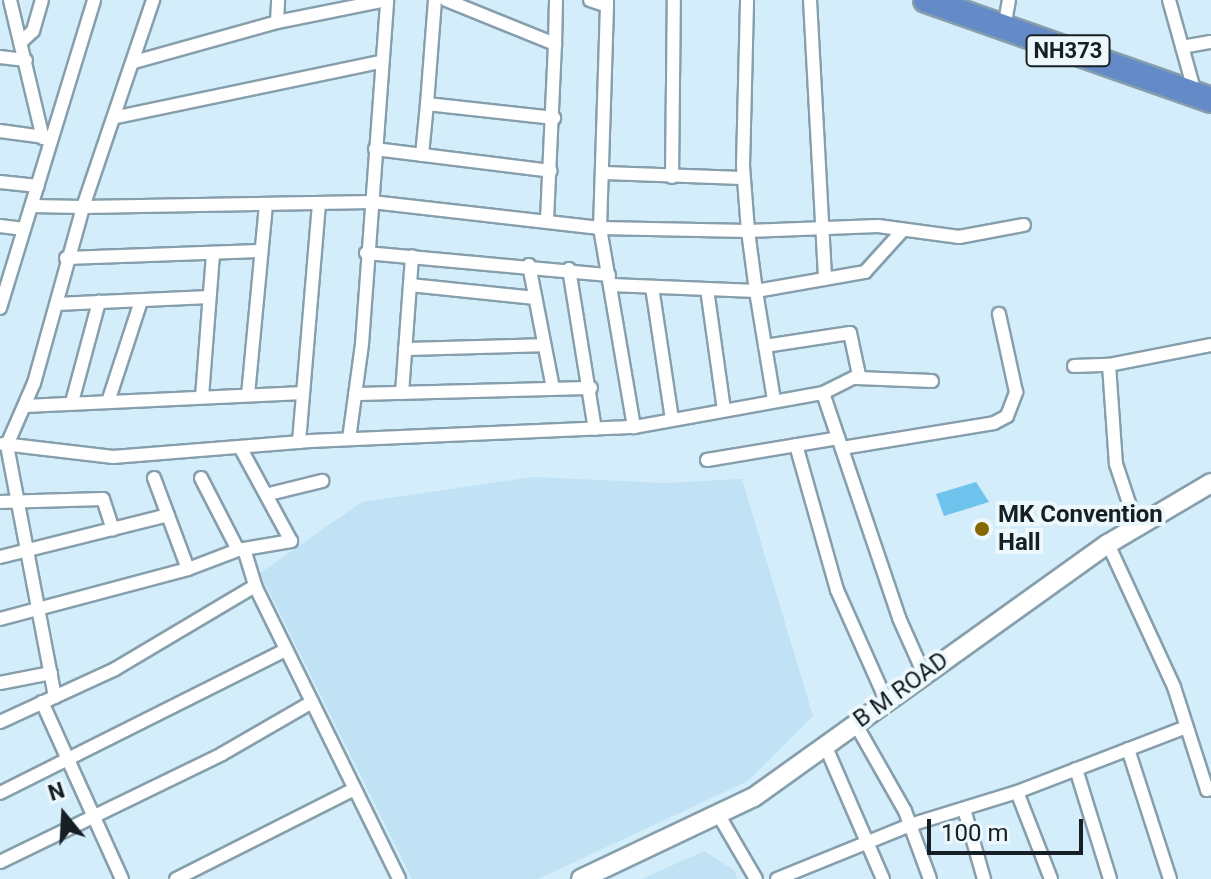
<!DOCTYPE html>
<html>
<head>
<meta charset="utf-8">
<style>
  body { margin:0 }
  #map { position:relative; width:1211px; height:879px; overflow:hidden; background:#d3edfb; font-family:Roboto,sans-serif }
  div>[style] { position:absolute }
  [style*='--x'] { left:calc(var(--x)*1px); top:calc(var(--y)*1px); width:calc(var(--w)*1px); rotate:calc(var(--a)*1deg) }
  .built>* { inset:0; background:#c1e2f4 }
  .green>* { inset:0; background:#6dc3ec }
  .roads { filter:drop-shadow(2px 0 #879fac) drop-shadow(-2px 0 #879fac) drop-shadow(0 2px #879fac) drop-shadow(0 -2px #879fac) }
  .street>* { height:12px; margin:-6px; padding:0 6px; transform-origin:6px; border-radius:6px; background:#fff }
  .secondary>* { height:18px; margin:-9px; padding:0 9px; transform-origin:9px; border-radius:9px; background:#fff }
  .highway>* { height:24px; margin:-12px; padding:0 12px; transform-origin:12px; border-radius:12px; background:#648ac7 }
  .dots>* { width:22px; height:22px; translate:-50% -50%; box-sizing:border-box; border:4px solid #edf8fd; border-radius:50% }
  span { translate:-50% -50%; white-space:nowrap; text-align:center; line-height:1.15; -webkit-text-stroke:8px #edf8fd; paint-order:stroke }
  .shield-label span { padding:2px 6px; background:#edf8fd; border:2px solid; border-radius:6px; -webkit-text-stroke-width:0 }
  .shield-label { font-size:22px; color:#161f24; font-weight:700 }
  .poi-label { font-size:24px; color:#161f24; font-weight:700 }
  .left { translate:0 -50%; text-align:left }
  .street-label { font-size:24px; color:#161f24 }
  .north { position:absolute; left:24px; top:775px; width:80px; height:80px; -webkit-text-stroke:6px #edf8fd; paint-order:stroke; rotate:342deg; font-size:22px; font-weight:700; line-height:32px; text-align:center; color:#161f24 }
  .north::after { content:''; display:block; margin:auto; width:28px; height:36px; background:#161f24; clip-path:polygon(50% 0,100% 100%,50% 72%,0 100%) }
  .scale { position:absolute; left:927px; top:819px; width:156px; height:36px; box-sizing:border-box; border:4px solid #161f24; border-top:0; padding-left:10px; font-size:24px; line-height:28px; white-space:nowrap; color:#161f24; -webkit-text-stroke:6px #edf8fd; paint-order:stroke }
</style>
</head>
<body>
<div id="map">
  <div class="built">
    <i style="clip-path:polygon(533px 477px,664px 483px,742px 479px,813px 716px,748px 781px,538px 879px,412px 879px,260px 573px,362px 502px)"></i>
    <i style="clip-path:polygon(704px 851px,735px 871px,737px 879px,642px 879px)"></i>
  </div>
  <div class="green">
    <i style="clip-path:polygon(976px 482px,989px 502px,944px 516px,936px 494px)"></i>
  </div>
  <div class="roads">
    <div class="street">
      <i style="--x:10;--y:0;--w:142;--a:76.6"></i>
      <i style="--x:446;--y:0;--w:118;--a:22"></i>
      <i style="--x:555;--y:44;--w:178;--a:92.6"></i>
      <i style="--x:590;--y:0;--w:18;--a:19"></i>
      <i style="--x:607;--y:6;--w:6;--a:-90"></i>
      <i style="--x:810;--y:0;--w:275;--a:86.9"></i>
      <i style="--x:1169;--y:0;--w:97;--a:74.4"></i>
      <i style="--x:607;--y:6;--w:222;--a:91.8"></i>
      <i style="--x:600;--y:228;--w:202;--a:80.3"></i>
      <i style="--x:277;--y:22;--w:22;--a:-87"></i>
      <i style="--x:1004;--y:28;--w:28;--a:-80"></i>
      <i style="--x:21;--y:42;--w:16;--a:-43"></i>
      <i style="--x:33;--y:31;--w:32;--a:-74"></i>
      <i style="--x:555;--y:44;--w:44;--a:-88.7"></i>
      <i style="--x:1182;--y:47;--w:29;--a:-10"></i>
      <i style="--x:0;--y:57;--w:26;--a:7"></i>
      <i style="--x:134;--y:62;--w:148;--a:-15.6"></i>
      <i style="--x:277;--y:22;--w:111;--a:-11.4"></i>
      <i style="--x:427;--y:104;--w:104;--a:-85.6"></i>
      <i style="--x:117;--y:117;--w:269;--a:-11.8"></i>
      <i style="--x:0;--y:131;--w:51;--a:7.8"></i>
      <i style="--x:375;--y:149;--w:177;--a:7.1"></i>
      <i style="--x:422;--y:155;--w:51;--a:-84.4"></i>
      <i style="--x:427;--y:104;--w:128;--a:6.3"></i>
      <i style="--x:604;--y:173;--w:139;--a:2.1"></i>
      <i style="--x:672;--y:177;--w:177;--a:-89.4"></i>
      <i style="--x:0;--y:182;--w:38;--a:6"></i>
      <i style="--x:32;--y:206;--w:51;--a:1.1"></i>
      <i style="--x:83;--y:207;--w:219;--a:-71.3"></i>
      <i style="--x:0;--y:226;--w:24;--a:7"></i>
      <i style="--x:366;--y:253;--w:244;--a:5.2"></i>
      <i style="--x:66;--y:258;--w:193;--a:-2.1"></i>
      <i style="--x:529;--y:265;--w:126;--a:79"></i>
      <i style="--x:569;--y:269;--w:162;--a:80.8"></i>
      <i style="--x:410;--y:285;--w:126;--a:5.9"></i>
      <i style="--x:611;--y:285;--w:145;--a:2.4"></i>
      <i style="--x:756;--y:291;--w:61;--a:-97.6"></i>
      <i style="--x:748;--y:231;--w:130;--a:-2.2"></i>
      <i style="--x:878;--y:226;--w:82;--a:7.7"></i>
      <i style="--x:959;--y:237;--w:66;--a:-10.5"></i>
      <i style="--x:652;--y:287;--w:134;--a:81.4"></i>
      <i style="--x:707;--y:289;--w:122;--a:82"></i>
      <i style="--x:57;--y:304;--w:152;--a:-2.6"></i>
      <i style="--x:0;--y:308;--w:322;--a:-73"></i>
      <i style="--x:765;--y:346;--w:86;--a:-8.7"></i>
      <i style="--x:850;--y:333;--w:43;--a:77.9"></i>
      <i style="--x:859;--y:375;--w:40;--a:153.4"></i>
      <i style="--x:405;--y:349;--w:139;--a:-1.6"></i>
      <i style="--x:1109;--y:365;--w:99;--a:86"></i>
      <i style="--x:1116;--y:464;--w:66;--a:71.6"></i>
      <i style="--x:1074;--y:366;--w:35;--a:-2"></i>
      <i style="--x:1109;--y:365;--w:104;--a:-11.1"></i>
      <i style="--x:857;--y:378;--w:75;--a:2.3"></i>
      <i style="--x:402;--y:393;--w:137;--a:-85.8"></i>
      <i style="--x:355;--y:394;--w:236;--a:-1.5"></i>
      <i style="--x:248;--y:395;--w:190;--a:-84.6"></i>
      <i style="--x:202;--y:397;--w:142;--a:-85.6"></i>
      <i style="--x:774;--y:400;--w:110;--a:-99.4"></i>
      <i style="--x:756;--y:291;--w:111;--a:-9.9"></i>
      <i style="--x:865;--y:272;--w:57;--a:-47.9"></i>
      <i style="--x:72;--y:402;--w:104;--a:-74.9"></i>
      <i style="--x:108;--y:402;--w:106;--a:-71.9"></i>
      <i style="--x:26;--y:406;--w:277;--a:-2.7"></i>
      <i style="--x:349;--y:439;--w:96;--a:-82.2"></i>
      <i style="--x:362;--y:344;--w:345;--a:-85.8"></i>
      <i style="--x:299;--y:442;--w:239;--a:-85.2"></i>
      <i style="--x:3;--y:444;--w:111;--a:6.7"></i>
      <i style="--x:113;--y:457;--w:198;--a:-4.6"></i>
      <i style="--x:310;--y:441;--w:324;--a:-2.5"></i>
      <i style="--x:634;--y:427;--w:192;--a:-10.2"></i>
      <i style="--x:823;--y:393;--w:237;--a:71.3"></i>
      <i style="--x:899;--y:618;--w:59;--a:66"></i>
      <i style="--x:796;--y:445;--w:151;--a:74.2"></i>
      <i style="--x:837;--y:590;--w:120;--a:66"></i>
      <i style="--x:842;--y:448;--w:154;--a:-9.3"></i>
      <i style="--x:994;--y:423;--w:15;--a:-28"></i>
      <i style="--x:1007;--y:416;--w:26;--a:-69"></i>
      <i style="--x:1016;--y:392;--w:80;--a:-102.3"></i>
      <i style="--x:707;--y:460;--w:133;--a:-9.5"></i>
      <i style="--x:154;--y:478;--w:97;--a:69.5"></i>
      <i style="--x:201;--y:478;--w:81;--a:62.8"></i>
      <i style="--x:238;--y:550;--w:54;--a:-9.6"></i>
      <i style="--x:291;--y:541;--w:107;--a:-118.5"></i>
      <i style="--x:269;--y:494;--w:55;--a:-13.8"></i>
      <i style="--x:0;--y:502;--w:103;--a:-1.7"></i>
      <i style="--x:103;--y:499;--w:32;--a:72"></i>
      <i style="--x:1108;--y:544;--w:157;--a:65.2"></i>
      <i style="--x:1174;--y:687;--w:108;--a:72.2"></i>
      <i style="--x:1207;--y:790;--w:4;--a:-14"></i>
      <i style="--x:244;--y:549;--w:39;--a:73"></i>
      <i style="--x:0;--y:557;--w:173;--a:-14"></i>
      <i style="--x:0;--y:619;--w:195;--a:-14.9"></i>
      <i style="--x:188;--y:569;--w:53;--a:-20.8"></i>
      <i style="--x:0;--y:683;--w:52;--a:-11.1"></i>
      <i style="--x:55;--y:697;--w:257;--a:-100.8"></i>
      <i style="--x:7;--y:445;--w:68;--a:-66.5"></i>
      <i style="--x:34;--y:383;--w:183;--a:-74.4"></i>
      <i style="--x:83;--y:207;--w:289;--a:-1"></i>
      <i style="--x:372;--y:202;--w:229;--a:6.5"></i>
      <i style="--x:600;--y:228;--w:148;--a:1.2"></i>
      <i style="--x:748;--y:231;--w:65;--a:-94.4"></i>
      <i style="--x:743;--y:166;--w:166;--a:-88.6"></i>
      <i style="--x:42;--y:702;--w:194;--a:65.7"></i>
      <i style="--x:0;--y:722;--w:127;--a:-24.7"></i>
      <i style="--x:115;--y:669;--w:163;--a:-30.7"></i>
      <i style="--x:255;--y:586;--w:326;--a:63.8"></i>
      <i style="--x:855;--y:723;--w:101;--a:60.4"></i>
      <i style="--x:905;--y:811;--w:72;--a:69.8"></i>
      <i style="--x:825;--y:745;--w:146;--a:66.6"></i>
      <i style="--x:1128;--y:749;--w:137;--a:72.1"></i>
      <i style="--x:1076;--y:769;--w:115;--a:72.8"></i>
      <i style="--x:0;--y:793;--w:319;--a:-26.6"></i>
      <i style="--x:964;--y:809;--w:73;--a:74.1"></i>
      <i style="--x:718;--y:814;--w:75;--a:59.7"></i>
      <i style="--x:0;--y:862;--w:247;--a:-25.9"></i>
      <i style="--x:222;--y:754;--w:104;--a:-30"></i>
      <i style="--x:176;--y:879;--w:199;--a:-26.8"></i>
      <i style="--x:777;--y:879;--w:144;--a:-22.1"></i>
      <i style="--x:910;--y:825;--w:112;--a:-17.1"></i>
      <i style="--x:1051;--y:879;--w:93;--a:-111.3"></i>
      <i style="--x:1017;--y:792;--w:181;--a:-21"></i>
    </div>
    <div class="secondary">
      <i style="--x:581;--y:879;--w:191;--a:-25.4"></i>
      <i style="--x:754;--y:797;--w:435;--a:-35.6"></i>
      <i style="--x:1108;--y:544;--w:120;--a:-30.6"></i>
    </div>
    <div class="highway">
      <i style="--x:926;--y:0;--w:302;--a:19.3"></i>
    </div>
  </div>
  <div class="dots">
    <i style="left:982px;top:529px;background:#856802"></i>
  </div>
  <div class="shield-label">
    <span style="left:1068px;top:51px">NH373</span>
  </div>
  <div class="poi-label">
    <span class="left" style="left:998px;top:529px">MK Convention<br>Hall</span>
  </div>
  <div class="street-label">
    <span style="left:901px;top:690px;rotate:-36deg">B M ROAD</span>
  </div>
  <div class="north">N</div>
  <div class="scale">100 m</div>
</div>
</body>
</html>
